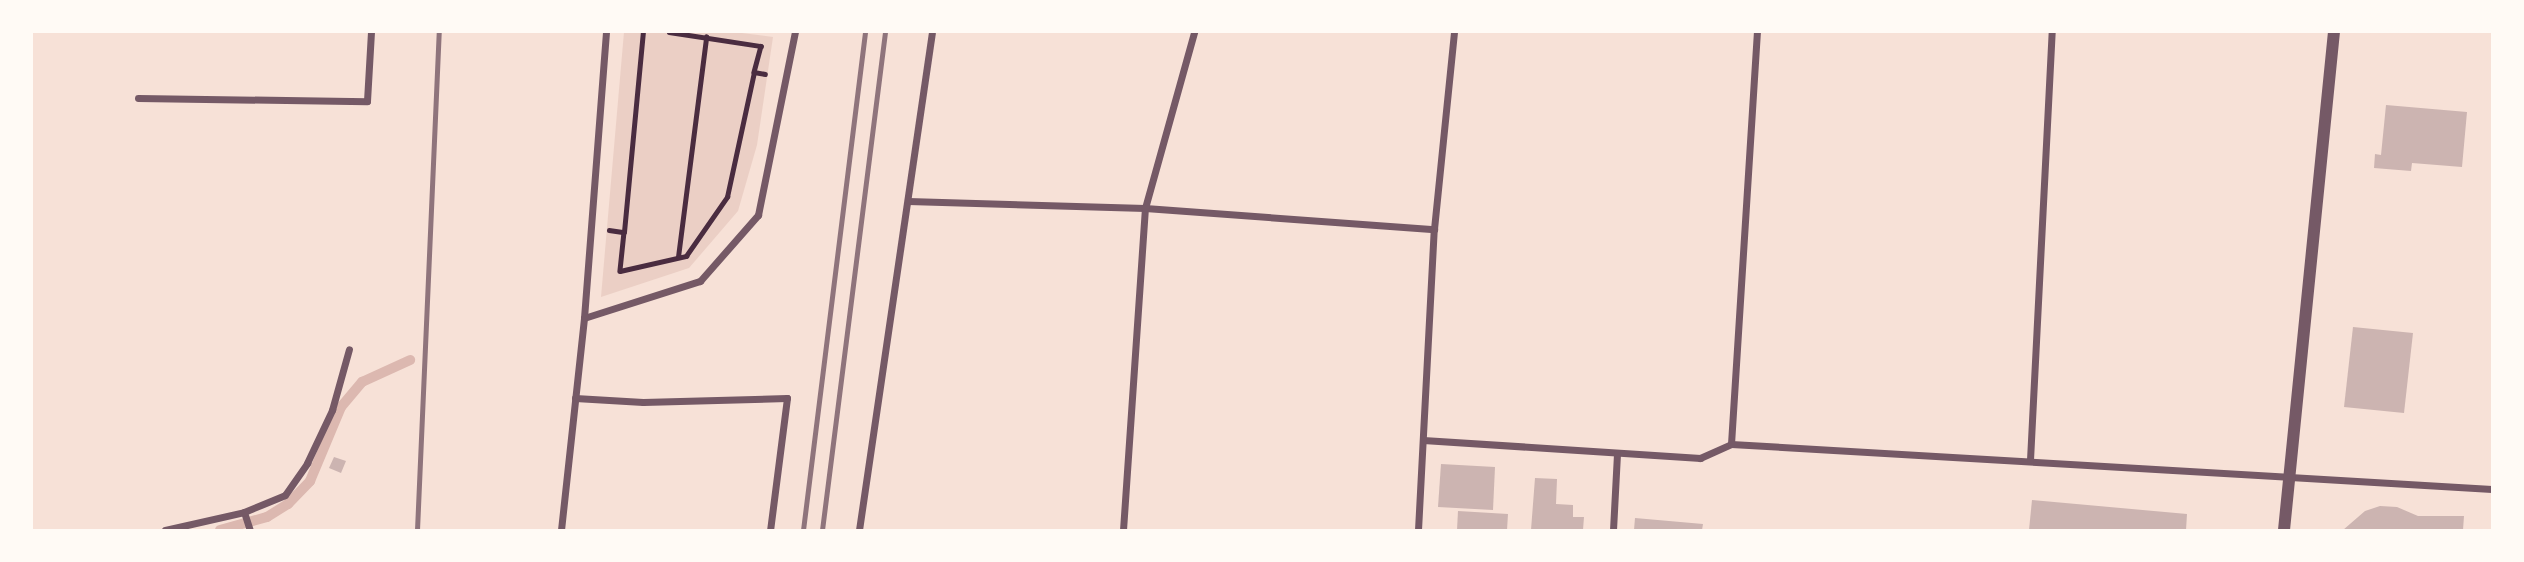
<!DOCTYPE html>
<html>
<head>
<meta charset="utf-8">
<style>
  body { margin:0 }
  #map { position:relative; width:2524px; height:562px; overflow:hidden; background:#f7e1d7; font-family:"Space Grotesk",sans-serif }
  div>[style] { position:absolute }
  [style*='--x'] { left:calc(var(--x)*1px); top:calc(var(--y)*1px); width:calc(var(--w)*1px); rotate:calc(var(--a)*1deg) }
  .green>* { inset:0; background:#ebcfc5 }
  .stream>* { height:10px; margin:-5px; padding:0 5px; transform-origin:5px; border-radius:5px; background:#dcb8b0 }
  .building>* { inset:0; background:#ccb4b1 }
  .path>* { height:4.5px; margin:-2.25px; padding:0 2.25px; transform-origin:2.25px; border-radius:2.25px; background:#4a2c40 }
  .minor>* { height:7px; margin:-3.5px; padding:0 3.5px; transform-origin:3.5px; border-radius:3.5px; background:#755966 }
  .tertiary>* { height:12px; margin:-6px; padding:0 6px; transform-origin:6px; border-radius:6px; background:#755966 }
  .rail>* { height:5px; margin:-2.5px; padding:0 2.5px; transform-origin:2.5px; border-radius:2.5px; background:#8f747c }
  span { translate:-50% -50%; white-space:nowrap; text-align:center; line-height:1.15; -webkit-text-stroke:7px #fffaf5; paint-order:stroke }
  .frame { position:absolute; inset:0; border:33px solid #fffaf5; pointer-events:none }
</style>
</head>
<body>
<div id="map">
  <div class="green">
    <i style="clip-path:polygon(624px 32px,734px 32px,773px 37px,757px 145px,738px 211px,689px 268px,601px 297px)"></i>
  </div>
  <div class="stream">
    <i style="--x:220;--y:530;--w:49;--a:-15.5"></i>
    <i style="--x:267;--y:517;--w:25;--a:-32"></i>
    <i style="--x:288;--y:504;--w:32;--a:-46"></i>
    <i style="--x:310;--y:481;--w:80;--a:-67.3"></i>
    <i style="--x:341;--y:407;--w:33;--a:-50"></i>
    <i style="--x:362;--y:382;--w:53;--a:-24.6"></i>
  </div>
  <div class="building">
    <i style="clip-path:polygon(2386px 105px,2467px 112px,2462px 167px,2412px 163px,2411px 171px,2374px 168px,2375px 154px,2381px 155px)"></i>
    <i style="clip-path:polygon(2353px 327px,2413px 333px,2404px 413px,2344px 407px)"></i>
    <i style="clip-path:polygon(334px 457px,346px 461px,341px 473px,329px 468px)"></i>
    <i style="clip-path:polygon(1441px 464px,1495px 467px,1493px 510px,1438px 507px)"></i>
    <i style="clip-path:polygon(1535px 478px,1557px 479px,1556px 504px,1573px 505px,1573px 517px,1584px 517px,1583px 530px,1531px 530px)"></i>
    <i style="clip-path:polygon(2032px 500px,2187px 514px,2186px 530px,2029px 530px)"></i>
    <i style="clip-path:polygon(2380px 506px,2397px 507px,2418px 516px,2464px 516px,2463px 530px,2343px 530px,2365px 511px)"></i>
    <i style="clip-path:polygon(1458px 511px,1508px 514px,1507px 530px,1457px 530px)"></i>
    <i style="clip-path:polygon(1635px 518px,1703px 524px,1702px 530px,1634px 530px)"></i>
  </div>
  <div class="path">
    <i style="--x:669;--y:32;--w:93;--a:8.7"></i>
    <i style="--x:761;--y:46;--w:27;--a:105"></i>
    <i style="--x:754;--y:72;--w:11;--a:10"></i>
    <i style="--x:609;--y:230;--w:15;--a:8"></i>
    <i style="--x:624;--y:232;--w:201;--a:-84.6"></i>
    <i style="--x:624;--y:232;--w:39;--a:96"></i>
    <i style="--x:620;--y:271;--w:68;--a:-12.8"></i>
    <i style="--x:686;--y:256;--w:72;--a:-55.2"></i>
    <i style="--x:727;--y:197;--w:128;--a:-77.8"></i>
    <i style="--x:678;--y:257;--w:222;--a:-82.7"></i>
  </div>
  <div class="minor">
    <i style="--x:138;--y:98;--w:229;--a:0.8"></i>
    <i style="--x:367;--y:101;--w:69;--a:-86.7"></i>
    <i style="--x:908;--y:201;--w:237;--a:1.7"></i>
    <i style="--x:1145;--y:208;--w:290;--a:4.2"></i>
    <i style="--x:584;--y:318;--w:122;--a:-17.7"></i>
    <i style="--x:700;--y:281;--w:88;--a:-48.7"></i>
    <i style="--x:758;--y:215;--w:187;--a:-78.6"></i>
    <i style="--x:575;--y:398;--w:68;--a:3.4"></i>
    <i style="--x:643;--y:402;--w:144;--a:-1.6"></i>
    <i style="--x:787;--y:398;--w:133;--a:97.3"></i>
    <i style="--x:1423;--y:440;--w:278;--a:3.7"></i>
    <i style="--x:1700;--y:458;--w:34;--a:-24"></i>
    <i style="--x:1731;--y:444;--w:762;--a:3.38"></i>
    <i style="--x:1731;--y:444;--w:413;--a:-86.4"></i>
    <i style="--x:2030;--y:460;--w:429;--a:-87.1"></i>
    <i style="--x:244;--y:512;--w:19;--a:72"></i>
    <i style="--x:165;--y:530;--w:81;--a:-12.8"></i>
    <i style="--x:244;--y:512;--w:44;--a:-22.5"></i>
    <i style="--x:285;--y:495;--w:39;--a:-55"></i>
    <i style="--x:307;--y:463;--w:59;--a:-64.7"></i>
    <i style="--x:332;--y:410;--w:63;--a:-74.4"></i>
    <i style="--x:561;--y:530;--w:213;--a:-83.8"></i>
    <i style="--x:584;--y:318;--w:287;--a:-85.6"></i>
    <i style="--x:859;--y:530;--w:503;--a:-81.66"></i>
    <i style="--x:1123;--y:530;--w:323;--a:-86.1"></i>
    <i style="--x:1145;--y:208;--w:183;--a:-74.4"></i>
    <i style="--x:1418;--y:530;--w:301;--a:-87"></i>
    <i style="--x:1434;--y:229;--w:198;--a:-84.2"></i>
    <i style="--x:1613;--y:530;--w:77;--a:-87"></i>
  </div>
  <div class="tertiary">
    <i style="--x:2284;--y:530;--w:501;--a:-84.27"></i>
  </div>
  <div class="rail">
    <i style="--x:417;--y:530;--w:498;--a:-87.5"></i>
    <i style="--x:803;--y:530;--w:502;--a:-82.9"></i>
    <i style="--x:822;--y:530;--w:502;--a:-82.79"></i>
  </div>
  <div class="frame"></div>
</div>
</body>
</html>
